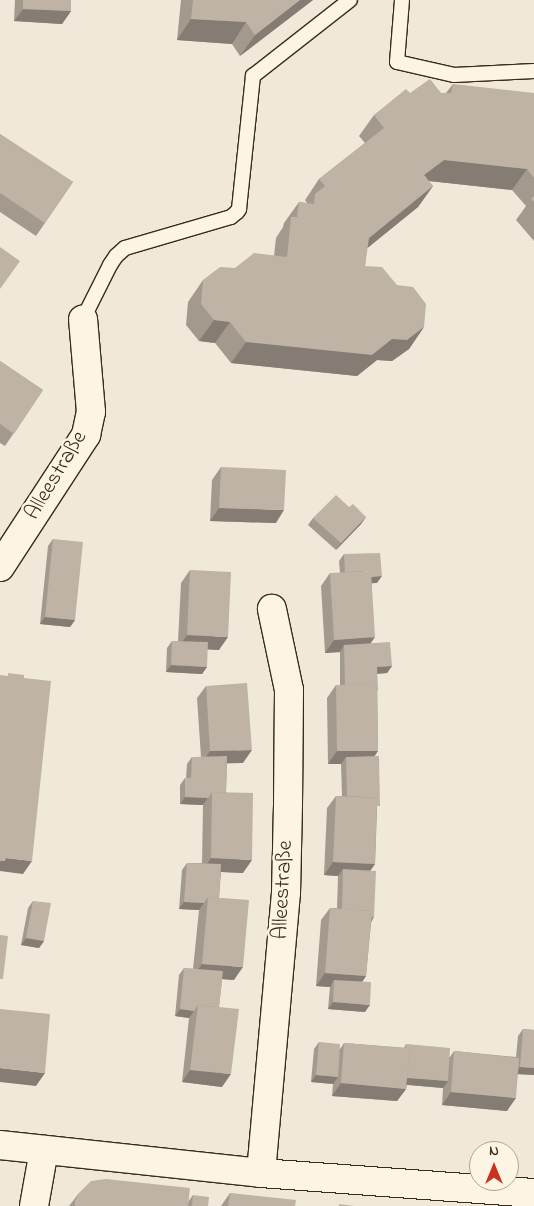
<!DOCTYPE html>
<html>
<head>
<meta charset="utf-8">
<style>
  body { margin:0 }
  #map { position:relative; width:534px; height:1206px; overflow:hidden; background:#f0e9d9; font-family:"Indie Flower",sans-serif }
  div>[style] { position:absolute }
  [style*='--x'] { left:calc(var(--x)*1px); top:calc(var(--y)*1px); width:calc(var(--w)*1px); rotate:calc(var(--a)*1deg) }
  .roads { filter:drop-shadow(1px 0 #3b2a1e) drop-shadow(-1px 0 #3b2a1e) drop-shadow(0 1px #3b2a1e) drop-shadow(0 -1px #3b2a1e) }
  .lane>* { height:14px; margin:-7px; padding:0 7px; transform-origin:7px; border-radius:7px; background:#fcf5e5 }
  .street>* { height:28px; margin:-14px; padding:0 14px; transform-origin:14px; border-radius:14px; background:#fcf5e5 }
  .wall>* { inset:0; background:#a39a8d }
  .shaded-wall>* { inset:0; background:#857d73 }
  .building>* { inset:0; background:#beb3a4 }
  span { translate:-50% -50%; white-space:nowrap; text-align:center; line-height:1.15; -webkit-text-stroke:5px #fcf5e5; paint-order:stroke }
  .street-label { font-size:22px; color:#3b2a1e }
  .north { position:absolute; left:469px; top:1141px; width:50px; height:50px; box-sizing:border-box; background:#fcf5e5; border:1px solid #afa495; border-radius:50%; rotate:0deg; font-size:14px; font-weight:700; line-height:20px; text-align:center; color:#3b2a1e }
  .north::after { content:''; display:block; margin:auto; width:18px; height:22px; background:#c8321e; clip-path:polygon(50% 0,100% 100%,50% 72%,0 100%) }
</style>
</head>
<body>
<div id="map">
  <div class="roads">
    <div class="lane">
      <i style="--x:402;--y:0;--w:62;--a:94.6"></i>
      <i style="--x:397;--y:62;--w:58;--a:12.8"></i>
      <i style="--x:454;--y:75;--w:80;--a:-2.9"></i>
      <i style="--x:83;--y:319;--w:60;--a:-63.4"></i>
      <i style="--x:110;--y:265;--w:11;--a:-56"></i>
      <i style="--x:116;--y:256;--w:12;--a:-42"></i>
      <i style="--x:125;--y:248;--w:110;--a:-16.3"></i>
      <i style="--x:231;--y:217;--w:8;--a:-40"></i>
      <i style="--x:237;--y:212;--w:4;--a:-56"></i>
      <i style="--x:239;--y:209;--w:134;--a:-84"></i>
      <i style="--x:253;--y:76;--w:123;--a:-38.1"></i>
    </div>
    <div class="street">
      <i style="--x:0;--y:567;--w:158;--a:-56.9"></i>
      <i style="--x:86;--y:435;--w:24;--a:-78"></i>
      <i style="--x:91;--y:412;--w:93;--a:-94.9"></i>
      <i style="--x:0;--y:1145;--w:262;--a:6.1"></i>
      <i style="--x:261;--y:1173;--w:274;--a:4.2"></i>
      <i style="--x:261;--y:1173;--w:281;--a:-84.9"></i>
      <i style="--x:286;--y:893;--w:88;--a:-88.7"></i>
      <i style="--x:288;--y:805;--w:115;--a:-89.5"></i>
      <i style="--x:289;--y:690;--w:83;--a:-101.9"></i>
      <i style="--x:34;--y:1206;--w:57;--a:-79.9"></i>
    </div>
  </div>
  <div class="wall">
    <i style="clip-path:polygon(15px 0,71px 0,71px 11px,62px 24px,14px 21px)"></i>
    <i style="clip-path:polygon(181px 0,313px 0,240px 56px,232px 44px,177px 40px)"></i>
    <i style="clip-path:polygon(453px 84px,534px 102px,534px 241px,516px 220px,526px 206px,512px 190px,429px 181px,433px 186px,418px 207px,367px 248px,365px 266px,424px 327px,409px 349px,392px 361px,377px 360px,357px 376px,231px 363px,215px 343px,199px 341px,186px 325px,188px 302px,203px 280px,235px 268px,274px 256px,276px 238px,283px 227px,284px 223px,299px 202px,307px 203px,305px 200px,319px 179px,365px 143px,359px 136px,374px 115px,410px 93px,446px 93px)"></i>
    <i style="clip-path:polygon(0 134px,73px 182px,36px 236px,0 212px)"></i>
    <i style="clip-path:polygon(0 361px,43px 390px,5px 446px,0 443px)"></i>
    <i style="clip-path:polygon(221px 467px,276px 523px,210px 521px,212px 480px)"></i>
    <i style="clip-path:polygon(349px 507px,366px 517px,361px 524px,336px 550px,308px 525px,313px 518px)"></i>
    <i style="clip-path:polygon(53px 539px,75px 620px,70px 627px,40px 624px,48px 546px)"></i>
    <i style="clip-path:polygon(344px 554px,377px 583px,372px 583px,371px 643px,392px 666px,387px 673px,377px 674px,378px 751px,374px 756px,377px 811px,375px 864px,370px 870px,374px 917px,371px 923px,366px 976px,362px 982px,365px 1012px,328px 1009px,330px 987px,316px 986px,321px 920px,330px 908px,337px 908px,338px 876px,324px 875px,327px 808px,336px 796px,342px 796px,341px 764px,328px 764px,327px 698px,336px 685px,340px 685px,340px 652px,325px 653px,321px 586px,330px 573px,340px 573px,339px 561px)"></i>
    <i style="clip-path:polygon(190px 570px,219px 650px,207px 649px,207px 667px,202px 674px,166px 672px,167px 648px,172px 641px,178px 641px,181px 583px)"></i>
    <i style="clip-path:polygon(206px 686px,243px 763px,227px 763px,226px 792px,243px 873px,221px 872px,219px 898px,234px 980px,222px 979px,219px 1007px,222px 1087px,182px 1082px,189px 1018px,175px 1016px,179px 975px,184px 968px,193px 969px,199px 910px,179px 909px,182px 870px,187px 863px,202px 863px,203px 805px,180px 804px,180px 785px,185px 778px,186px 778px,187px 764px,192px 757px,201px 757px,197px 698px)"></i>
    <i style="clip-path:polygon(33px 901px,44px 941px,39px 948px,21px 945px,28px 908px)"></i>
    <i style="clip-path:polygon(523px 1029px,534px 1030px,534px 1075px,518px 1074px,507px 1111px,442px 1105px,443px 1088px,407px 1085px,406px 1089px,397px 1101px,332px 1096px,333px 1084px,311px 1082px,314px 1049px,319px 1042px,340px 1049px,344px 1043px,404px 1048px,406px 1044px,450px 1057px,454px 1051px,516px 1057px,518px 1036px)"></i>
    <i style="clip-path:polygon(79px 1193px,188px 1206px,69px 1206px)"></i>
    <i style="clip-path:polygon(230px 1193px,295px 1206px,221px 1206px)"></i>
    <i style="clip-path:polygon(193px 1195px,208px 1206px,188px 1206px,188px 1202px)"></i>
  </div>
  <div class="shaded-wall">
    <i style="clip-path:polygon(300px 0,313px 0,240px 56px,255px 35px)"></i>
    <i style="clip-path:polygon(23px 9px,71px 11px,62px 24px,14px 21px)"></i>
    <i style="clip-path:polygon(191px 19px,246px 22px,232px 44px,177px 40px)"></i>
    <i style="clip-path:polygon(444px 160px,527px 169px,512px 190px,429px 181px,424px 175px)"></i>
    <i style="clip-path:polygon(433px 186px,418px 207px,354px 259px,369px 238px)"></i>
    <i style="clip-path:polygon(214px 320px,230px 322px,215px 343px,199px 341px)"></i>
    <i style="clip-path:polygon(424px 327px,409px 349px,392px 361px,377px 360px,357px 376px,231px 363px,246px 342px,392px 339px)"></i>
    <i style="clip-path:polygon(219px 508px,284px 510px,276px 523px,210px 521px)"></i>
    <i style="clip-path:polygon(366px 517px,361px 524px,336px 550px,341px 543px)"></i>
    <i style="clip-path:polygon(382px 576px,377px 583px,340px 585px,345px 578px)"></i>
    <i style="clip-path:polygon(45px 617px,75px 620px,70px 627px,40px 624px)"></i>
    <i style="clip-path:polygon(187px 635px,228px 637px,219px 650px,178px 648px)"></i>
    <i style="clip-path:polygon(375px 637px,366px 650px,344px 645px,340px 652px,325px 653px,334px 640px)"></i>
    <i style="clip-path:polygon(171px 665px,207px 667px,202px 674px,166px 672px)"></i>
    <i style="clip-path:polygon(392px 666px,387px 673px,372px 674px,377px 667px)"></i>
    <i style="clip-path:polygon(252px 750px,243px 763px,201px 764px,210px 751px)"></i>
    <i style="clip-path:polygon(337px 751px,378px 751px,370px 763px,346px 757px,341px 764px,328px 764px)"></i>
    <i style="clip-path:polygon(185px 797px,208px 798px,203px 805px,180px 804px)"></i>
    <i style="clip-path:polygon(6px 858px,32px 861px,23px 874px,0 871px,0 861px)"></i>
    <i style="clip-path:polygon(211px 858px,252px 860px,243px 873px,202px 871px)"></i>
    <i style="clip-path:polygon(333px 862px,375px 864px,366px 877px,343px 869px,338px 876px,324px 875px)"></i>
    <i style="clip-path:polygon(184px 902px,204px 903px,199px 910px,179px 909px)"></i>
    <i style="clip-path:polygon(26px 938px,44px 941px,39px 948px,21px 945px)"></i>
    <i style="clip-path:polygon(202px 964px,243px 967px,234px 980px,193px 977px)"></i>
    <i style="clip-path:polygon(325px 973px,366px 976px,357px 989px,334px 980px,330px 987px,316px 986px)"></i>
    <i style="clip-path:polygon(333px 1002px,370px 1005px,365px 1012px,328px 1009px)"></i>
    <i style="clip-path:polygon(180px 1009px,194px 1011px,189px 1018px,175px 1016px)"></i>
    <i style="clip-path:polygon(520px 1067px,534px 1068px,534px 1075px,515px 1074px)"></i>
    <i style="clip-path:polygon(0 1068px,45px 1073px,36px 1086px,0 1082px)"></i>
    <i style="clip-path:polygon(190px 1070px,231px 1074px,222px 1087px,182px 1082px)"></i>
    <i style="clip-path:polygon(316px 1075px,338px 1077px,333px 1084px,311px 1082px)"></i>
    <i style="clip-path:polygon(404px 1077px,448px 1081px,443px 1088px,399px 1084px)"></i>
    <i style="clip-path:polygon(341px 1083px,406px 1089px,397px 1101px,332px 1096px)"></i>
    <i style="clip-path:polygon(451px 1092px,516px 1098px,507px 1111px,442px 1105px)"></i>
  </div>
  <div class="building">
    <i style="clip-path:polygon(23px 0,71px 0,71px 11px,23px 9px)"></i>
    <i style="clip-path:polygon(193px 0,300px 0,255px 35px,246px 22px,191px 19px)"></i>
    <i style="clip-path:polygon(430px 79px,441px 93px,451px 93px,453px 84px,534px 93px,534px 178px,527px 169px,444px 160px,424px 175px,433px 186px,369px 238px,365px 266px,382px 267px,397px 285px,413px 287px,426px 304px,424px 327px,407px 340px,392px 339px,372px 355px,246px 342px,230px 322px,214px 320px,201px 304px,203px 280px,220px 267px,235px 268px,254px 253px,287px 257px,291px 217px,297px 217px,299px 202px,314px 204px,315px 194px,325px 186px,319px 179px,384px 128px,374px 115px,406px 89px,410px 93px)"></i>
    <i style="clip-path:polygon(0 134px,73px 182px,45px 223px,0 193px)"></i>
    <i style="clip-path:polygon(534px 196px,534px 202px,531px 199px)"></i>
    <i style="clip-path:polygon(0 247px,20px 261px,0 289px)"></i>
    <i style="clip-path:polygon(0 361px,43px 390px,14px 434px,0 424px)"></i>
    <i style="clip-path:polygon(221px 467px,286px 470px,284px 510px,219px 508px)"></i>
    <i style="clip-path:polygon(336px 495px,349px 507px,353px 504px,366px 517px,341px 543px,313px 518px)"></i>
    <i style="clip-path:polygon(53px 539px,83px 542px,75px 620px,45px 617px)"></i>
    <i style="clip-path:polygon(380px 553px,382px 576px,371px 576px,371px 571px,345px 572px,344px 554px)"></i>
    <i style="clip-path:polygon(190px 570px,231px 572px,228px 637px,187px 635px)"></i>
    <i style="clip-path:polygon(371px 571px,375px 637px,334px 640px,330px 573px)"></i>
    <i style="clip-path:polygon(172px 641px,208px 642px,207px 667px,171px 665px)"></i>
    <i style="clip-path:polygon(390px 642px,392px 666px,377px 667px,378px 691px,377px 691px,377px 684px,345px 685px,344px 645px)"></i>
    <i style="clip-path:polygon(8px 673px,24px 675px,24px 678px,51px 681px,32px 861px,6px 858px,5px 861px,0 861px,0 675px,8px 676px)"></i>
    <i style="clip-path:polygon(247px 683px,252px 750px,210px 751px,206px 686px)"></i>
    <i style="clip-path:polygon(377px 684px,378px 751px,337px 751px,336px 685px)"></i>
    <i style="clip-path:polygon(227px 756px,226px 792px,212px 792px,208px 798px,185px 797px,185px 778px,191px 778px,192px 757px)"></i>
    <i style="clip-path:polygon(379px 756px,380px 806px,377px 806px,377px 798px,347px 796px,346px 757px)"></i>
    <i style="clip-path:polygon(212px 792px,253px 793px,252px 860px,211px 858px)"></i>
    <i style="clip-path:polygon(336px 796px,377px 798px,375px 864px,333px 862px)"></i>
    <i style="clip-path:polygon(187px 863px,221px 864px,219px 898px,208px 897px,204px 903px,184px 902px)"></i>
    <i style="clip-path:polygon(343px 869px,376px 871px,374px 917px,371px 917px,372px 911px,342px 909px)"></i>
    <i style="clip-path:polygon(208px 897px,249px 900px,243px 967px,202px 964px)"></i>
    <i style="clip-path:polygon(33px 901px,51px 903px,44px 941px,26px 938px)"></i>
    <i style="clip-path:polygon(330px 908px,372px 911px,366px 976px,325px 973px)"></i>
    <i style="clip-path:polygon(0 935px,8px 936px,3px 979px,0 979px)"></i>
    <i style="clip-path:polygon(184px 968px,223px 971px,219px 1007px,198px 1005px,194px 1011px,180px 1009px)"></i>
    <i style="clip-path:polygon(334px 980px,371px 982px,370px 1005px,333px 1002px)"></i>
    <i style="clip-path:polygon(198px 1005px,239px 1009px,231px 1074px,190px 1070px)"></i>
    <i style="clip-path:polygon(0 1009px,50px 1014px,45px 1073px,0 1068px)"></i>
    <i style="clip-path:polygon(523px 1029px,534px 1030px,534px 1068px,520px 1067px)"></i>
    <i style="clip-path:polygon(319px 1042px,340px 1044px,338px 1077px,316px 1075px)"></i>
    <i style="clip-path:polygon(344px 1043px,410px 1048px,406px 1089px,341px 1083px)"></i>
    <i style="clip-path:polygon(406px 1044px,450px 1048px,448px 1081px,407px 1078px,410px 1048px,406px 1048px)"></i>
    <i style="clip-path:polygon(454px 1051px,519px 1058px,516px 1098px,451px 1092px)"></i>
    <i style="clip-path:polygon(106px 1179px,190px 1188px,188px 1206px,75px 1206px,75px 1201px,79px 1193px,91px 1181px)"></i>
    <i style="clip-path:polygon(230px 1193px,296px 1200px,295px 1206px,228px 1206px)"></i>
    <i style="clip-path:polygon(193px 1195px,209px 1197px,208px 1206px,192px 1206px)"></i>
    <i style="clip-path:polygon(339px 1204px,354px 1206px,339px 1206px)"></i>
  </div>
  <div class="street-label">
    <span style="left:57px;top:476px;rotate:-59deg">Alleestraße</span>
    <span style="left:284px;top:890px;rotate:-87deg">Alleestraße</span>
  </div>
  <div class="north">N</div>
</div>
</body>
</html>
